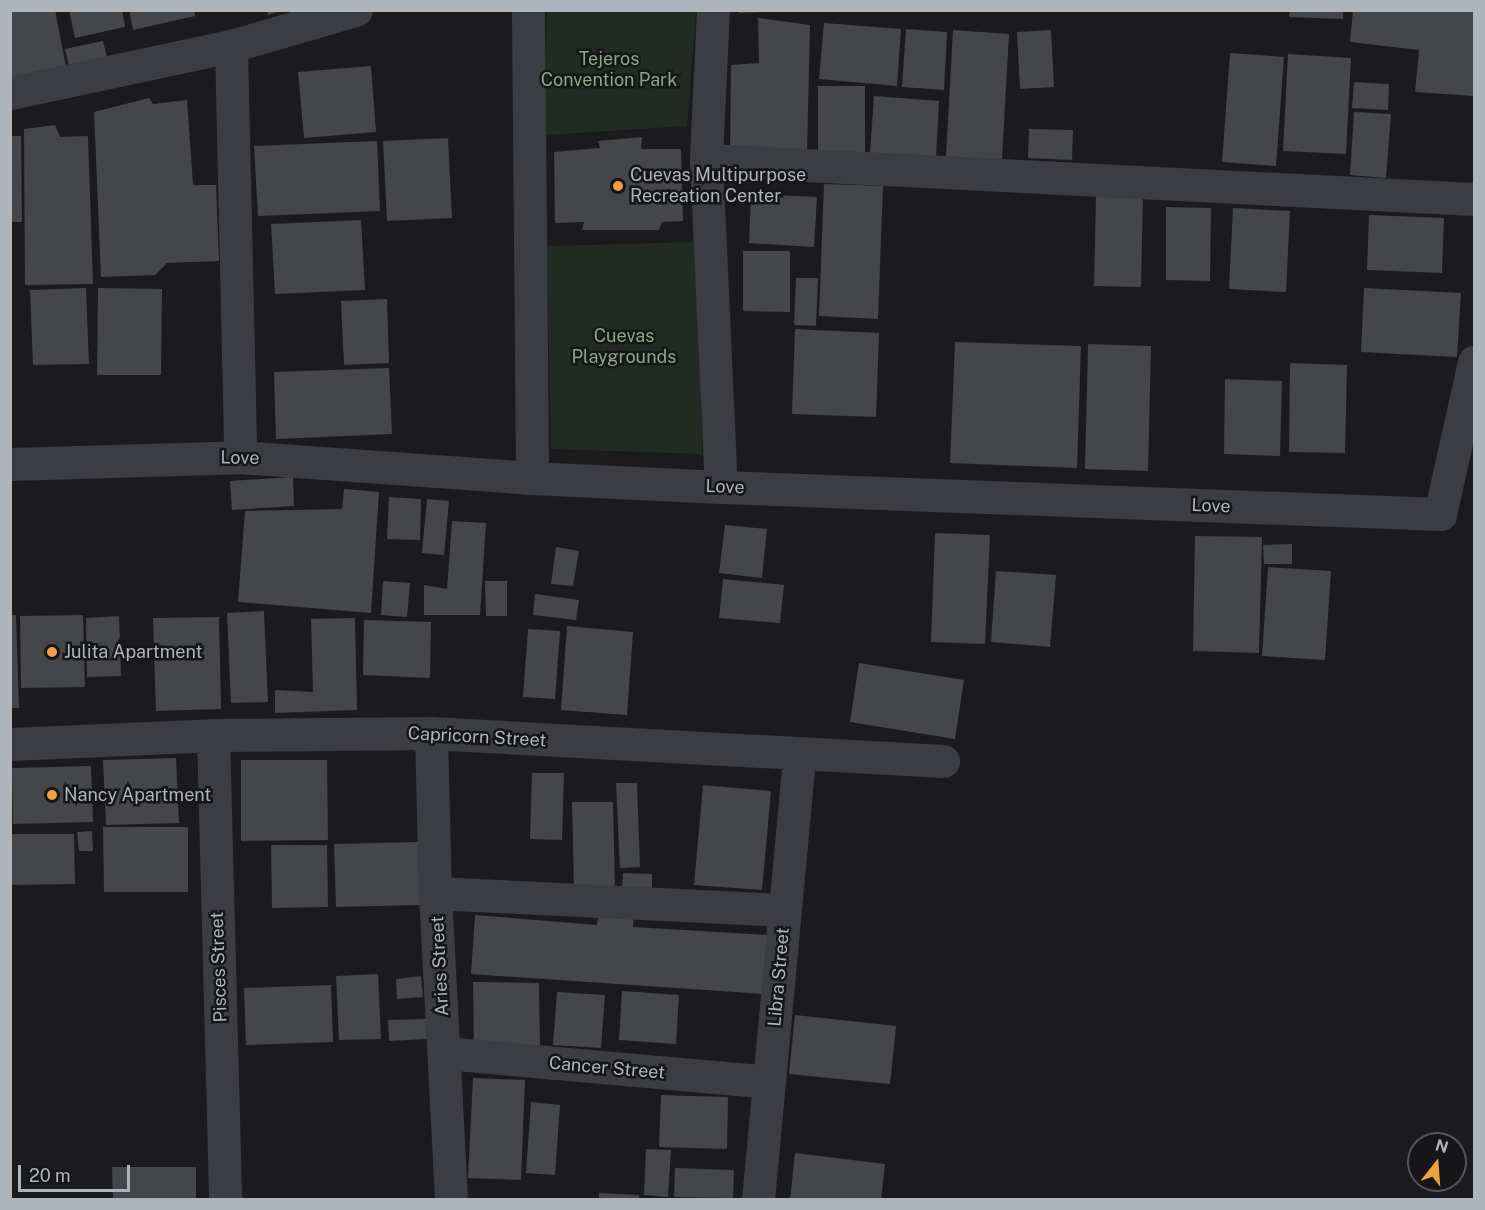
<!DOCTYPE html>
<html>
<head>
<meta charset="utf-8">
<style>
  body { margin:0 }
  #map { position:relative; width:1485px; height:1210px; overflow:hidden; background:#1b1b1d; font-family:"Public Sans",sans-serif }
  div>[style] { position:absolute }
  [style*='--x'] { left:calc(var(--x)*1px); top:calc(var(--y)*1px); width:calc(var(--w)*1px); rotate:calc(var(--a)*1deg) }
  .green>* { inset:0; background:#222b23 }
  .building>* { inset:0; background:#45464a }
  .street>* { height:33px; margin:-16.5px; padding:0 16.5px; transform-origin:16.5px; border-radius:16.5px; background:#3c3d42 }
  .dots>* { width:16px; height:16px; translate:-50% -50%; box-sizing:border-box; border:3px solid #161618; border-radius:50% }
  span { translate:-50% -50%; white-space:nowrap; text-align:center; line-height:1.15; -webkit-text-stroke:5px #161618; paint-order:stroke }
  .park-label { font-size:18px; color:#87a785 }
  .poi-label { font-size:18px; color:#aeb4bc }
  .left { translate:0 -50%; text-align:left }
  .street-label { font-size:18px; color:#aeb4bc }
  .frame { position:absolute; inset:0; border:12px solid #aeb4bc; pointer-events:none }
  .north { position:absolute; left:1407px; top:1132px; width:60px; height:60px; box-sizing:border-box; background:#161618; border:2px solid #53555a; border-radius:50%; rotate:17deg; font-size:16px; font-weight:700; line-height:24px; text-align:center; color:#aeb4bc }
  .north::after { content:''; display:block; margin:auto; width:21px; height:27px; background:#f1a03f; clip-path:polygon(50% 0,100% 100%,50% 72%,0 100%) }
  .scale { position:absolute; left:18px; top:1165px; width:112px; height:27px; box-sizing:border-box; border:3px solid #aeb4bc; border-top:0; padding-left:8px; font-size:18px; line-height:21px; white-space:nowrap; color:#aeb4bc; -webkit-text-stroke:4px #161618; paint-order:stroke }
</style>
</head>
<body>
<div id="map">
  <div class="green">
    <i style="clip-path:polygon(547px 11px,696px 11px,687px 126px,545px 135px)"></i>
    <i style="clip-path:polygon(697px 242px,702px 454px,551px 449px,547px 246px)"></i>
  </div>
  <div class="building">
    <i style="clip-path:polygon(10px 10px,55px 10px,66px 67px,10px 78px)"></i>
    <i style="clip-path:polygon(69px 10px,122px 10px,125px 27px,75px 38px)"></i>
    <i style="clip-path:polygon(129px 10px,194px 10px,195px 16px,133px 30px)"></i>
    <i style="clip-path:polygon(267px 10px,281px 10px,281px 11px,268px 15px)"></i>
    <i style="clip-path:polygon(739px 10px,761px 10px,761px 12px,739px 13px)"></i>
    <i style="clip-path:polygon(1290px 10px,1343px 10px,1343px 19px,1289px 17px)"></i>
    <i style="clip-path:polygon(1353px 10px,1474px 10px,1474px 96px,1415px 92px,1419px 50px,1350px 42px)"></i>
    <i style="clip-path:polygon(758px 18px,810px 25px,807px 154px,730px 153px,731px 65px,759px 63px)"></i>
    <i style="clip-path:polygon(824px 23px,901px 29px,897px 86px,819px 79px)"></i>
    <i style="clip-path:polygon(906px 29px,947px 32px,944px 90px,902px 87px)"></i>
    <i style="clip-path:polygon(953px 30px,1009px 34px,1002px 159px,946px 157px)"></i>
    <i style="clip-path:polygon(1051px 30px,1054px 87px,1020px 89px,1017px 32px)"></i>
    <i style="clip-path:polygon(103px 41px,109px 66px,71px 75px,65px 49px)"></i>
    <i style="clip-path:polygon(1230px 53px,1284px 57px,1276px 166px,1222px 162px)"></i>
    <i style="clip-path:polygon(1288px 54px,1351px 58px,1346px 154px,1283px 151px)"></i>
    <i style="clip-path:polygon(371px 66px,376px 132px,304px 138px,298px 72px)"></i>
    <i style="clip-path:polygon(1354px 82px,1389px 84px,1388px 110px,1352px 108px)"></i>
    <i style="clip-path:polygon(818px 86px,865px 86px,865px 156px,818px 156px)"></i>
    <i style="clip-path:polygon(874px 96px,939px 101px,936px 158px,870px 153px)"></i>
    <i style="clip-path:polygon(149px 98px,153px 104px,187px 100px,193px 185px,216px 185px,219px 261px,167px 263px,155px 275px,101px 277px,94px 112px)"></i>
    <i style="clip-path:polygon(1354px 112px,1391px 114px,1386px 178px,1350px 175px)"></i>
    <i style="clip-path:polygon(55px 125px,60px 137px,88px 136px,93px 284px,25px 285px,24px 129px)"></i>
    <i style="clip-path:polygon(1029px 129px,1073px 130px,1072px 160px,1028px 158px)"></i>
    <i style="clip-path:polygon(10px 136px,21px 136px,22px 222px,10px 222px)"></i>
    <i style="clip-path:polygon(642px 137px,641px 149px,681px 149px,683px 221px,662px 222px,659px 230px,582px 230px,584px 222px,555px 223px,554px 152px,600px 148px,598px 141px)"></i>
    <i style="clip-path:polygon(448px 138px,452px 218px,387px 221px,383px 141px)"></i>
    <i style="clip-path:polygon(377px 141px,380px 211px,258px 216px,254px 146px)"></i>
    <i style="clip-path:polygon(824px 184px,883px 186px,878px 319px,819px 316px)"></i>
    <i style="clip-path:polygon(751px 194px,817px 197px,814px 247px,749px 243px)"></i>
    <i style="clip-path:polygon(1096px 195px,1143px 196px,1141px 287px,1094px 286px)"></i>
    <i style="clip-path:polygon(1166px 207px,1211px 208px,1210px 281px,1166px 280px)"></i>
    <i style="clip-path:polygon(1233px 208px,1290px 211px,1286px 292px,1229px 289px)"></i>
    <i style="clip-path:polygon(1369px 215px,1444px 218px,1442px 273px,1367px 270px)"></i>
    <i style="clip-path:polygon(361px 220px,365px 290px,275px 294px,271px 224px)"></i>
    <i style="clip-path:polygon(743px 251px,790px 251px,790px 312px,743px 311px)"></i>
    <i style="clip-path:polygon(796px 278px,818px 278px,816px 326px,794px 325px)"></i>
    <i style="clip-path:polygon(86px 288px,89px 364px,33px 365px,30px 290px)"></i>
    <i style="clip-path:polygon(98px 288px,162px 289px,161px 375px,97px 375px)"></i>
    <i style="clip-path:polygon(1364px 288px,1461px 293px,1457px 357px,1361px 352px)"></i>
    <i style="clip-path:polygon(387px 299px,389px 363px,344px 365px,341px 301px)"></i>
    <i style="clip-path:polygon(795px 329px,879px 333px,876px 417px,792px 414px)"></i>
    <i style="clip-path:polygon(955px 342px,1081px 346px,1077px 468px,950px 463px)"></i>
    <i style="clip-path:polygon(1088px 344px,1151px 346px,1148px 471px,1085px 469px)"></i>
    <i style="clip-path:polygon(1290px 363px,1347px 365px,1345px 453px,1289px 452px)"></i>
    <i style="clip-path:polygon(389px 368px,392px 434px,276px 439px,274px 372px)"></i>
    <i style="clip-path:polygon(1225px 379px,1282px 381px,1280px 456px,1224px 454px)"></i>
    <i style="clip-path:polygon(293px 477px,294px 506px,232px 510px,230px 481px)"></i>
    <i style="clip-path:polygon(344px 489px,379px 492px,371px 613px,238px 602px,245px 511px,342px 509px)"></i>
    <i style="clip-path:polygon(389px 497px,421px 499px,420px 540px,387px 539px)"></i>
    <i style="clip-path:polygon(427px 499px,449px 501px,444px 555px,422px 553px)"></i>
    <i style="clip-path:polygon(452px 521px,486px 523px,480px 615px,424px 615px,424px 585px,447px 589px)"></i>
    <i style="clip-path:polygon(725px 525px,767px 529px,762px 578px,719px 573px)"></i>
    <i style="clip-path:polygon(935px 533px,990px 535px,985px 644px,931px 642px)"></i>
    <i style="clip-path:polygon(1195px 536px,1262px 537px,1259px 653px,1193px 651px)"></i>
    <i style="clip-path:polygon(1292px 544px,1292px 564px,1264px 564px,1263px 545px)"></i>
    <i style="clip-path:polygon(556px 547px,579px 551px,573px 586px,551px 584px)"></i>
    <i style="clip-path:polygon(1268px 567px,1331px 571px,1325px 660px,1262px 656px)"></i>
    <i style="clip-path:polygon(996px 571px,1056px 575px,1050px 647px,991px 642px)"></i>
    <i style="clip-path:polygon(723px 579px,784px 585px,780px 623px,719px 618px)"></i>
    <i style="clip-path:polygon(383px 581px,410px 583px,407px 617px,381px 615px)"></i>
    <i style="clip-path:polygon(485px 581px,507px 581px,507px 616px,486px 616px)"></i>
    <i style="clip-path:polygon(535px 594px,579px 600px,576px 620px,533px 615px)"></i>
    <i style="clip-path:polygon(264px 611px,268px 702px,231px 703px,227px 613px)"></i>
    <i style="clip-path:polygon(10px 615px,16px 615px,19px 708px,10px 708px)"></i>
    <i style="clip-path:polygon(83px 615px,85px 687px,21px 688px,20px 616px)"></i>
    <i style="clip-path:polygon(119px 616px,121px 676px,87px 677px,86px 618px)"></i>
    <i style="clip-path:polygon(219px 617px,221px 709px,156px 711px,153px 618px)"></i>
    <i style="clip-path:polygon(355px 618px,357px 710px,275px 713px,275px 690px,313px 692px,311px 619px)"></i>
    <i style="clip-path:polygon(364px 620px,431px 622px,430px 678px,363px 675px)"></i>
    <i style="clip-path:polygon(567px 626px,633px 632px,627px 715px,561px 710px)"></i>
    <i style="clip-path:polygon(528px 629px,560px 631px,555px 699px,523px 697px)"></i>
    <i style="clip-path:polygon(859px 663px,964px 680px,955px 739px,850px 722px)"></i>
    <i style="clip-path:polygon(176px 758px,179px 823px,106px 825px,103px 760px)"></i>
    <i style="clip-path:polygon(241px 760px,327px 760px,328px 840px,241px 841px)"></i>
    <i style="clip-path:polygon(91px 766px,93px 822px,13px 824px,12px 768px)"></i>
    <i style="clip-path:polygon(532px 773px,564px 773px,562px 840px,530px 839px)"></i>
    <i style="clip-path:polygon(616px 783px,637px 783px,640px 867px,620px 868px)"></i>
    <i style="clip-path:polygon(703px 785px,771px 791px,762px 890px,694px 885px)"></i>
    <i style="clip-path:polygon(572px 802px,613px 802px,615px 889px,574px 890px)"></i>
    <i style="clip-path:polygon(103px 827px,188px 827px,188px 892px,104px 892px)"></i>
    <i style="clip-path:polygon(92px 831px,93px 851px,79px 851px,77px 832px)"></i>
    <i style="clip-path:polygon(11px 834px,74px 834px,75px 884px,12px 885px)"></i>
    <i style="clip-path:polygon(418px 842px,420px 905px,336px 907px,334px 844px)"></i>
    <i style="clip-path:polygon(271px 845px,327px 845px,328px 907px,272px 908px)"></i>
    <i style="clip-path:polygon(623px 873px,652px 874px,652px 890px,622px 889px)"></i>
    <i style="clip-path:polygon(600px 908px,634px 908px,633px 927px,769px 935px,765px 994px,471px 974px,475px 915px,597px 925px)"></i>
    <i style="clip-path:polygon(378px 974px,381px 1039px,339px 1040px,336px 976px)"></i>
    <i style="clip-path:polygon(421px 976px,423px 997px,397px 999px,396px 979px)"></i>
    <i style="clip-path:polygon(473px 982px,539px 983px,540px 1049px,474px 1049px)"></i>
    <i style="clip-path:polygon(331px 985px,333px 1042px,246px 1045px,244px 988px)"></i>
    <i style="clip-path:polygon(622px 991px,679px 995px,676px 1044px,619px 1040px)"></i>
    <i style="clip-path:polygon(557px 992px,605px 995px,601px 1048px,553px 1045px)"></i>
    <i style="clip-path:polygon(795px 1015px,896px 1026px,890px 1084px,789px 1074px)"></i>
    <i style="clip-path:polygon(426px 1019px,427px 1039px,389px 1041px,388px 1020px)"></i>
    <i style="clip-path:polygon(473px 1078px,525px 1080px,521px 1180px,468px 1178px)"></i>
    <i style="clip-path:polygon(661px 1095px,728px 1097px,727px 1149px,659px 1147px)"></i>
    <i style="clip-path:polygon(531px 1102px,560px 1105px,555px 1175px,526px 1173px)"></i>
    <i style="clip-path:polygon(646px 1149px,671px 1150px,668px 1197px,644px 1195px)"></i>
    <i style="clip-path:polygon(795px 1153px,885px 1164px,881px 1200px,790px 1200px)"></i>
    <i style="clip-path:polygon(112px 1167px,196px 1167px,196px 1200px,113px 1200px)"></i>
    <i style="clip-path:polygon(675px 1168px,734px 1170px,733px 1198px,674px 1197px)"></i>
    <i style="clip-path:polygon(599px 1193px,639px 1195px,639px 1200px,599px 1200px)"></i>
  </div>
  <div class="street">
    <i style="--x:528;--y:10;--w:468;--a:89.5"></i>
    <i style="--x:713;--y:10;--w:150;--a:92.7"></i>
    <i style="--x:706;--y:160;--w:327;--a:87.4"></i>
    <i style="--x:231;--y:46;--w:411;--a:88.7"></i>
    <i style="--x:10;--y:93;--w:226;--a:-12"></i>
    <i style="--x:231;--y:46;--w:130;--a:-16.1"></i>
    <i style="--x:706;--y:160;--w:769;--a:2.91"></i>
    <i style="--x:10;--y:464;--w:230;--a:-1.7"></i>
    <i style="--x:240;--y:457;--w:293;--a:4.1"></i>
    <i style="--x:532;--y:478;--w:189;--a:2.7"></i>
    <i style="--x:721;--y:487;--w:720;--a:2.15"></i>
    <i style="--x:1440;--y:514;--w:156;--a:-77.4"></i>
    <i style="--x:431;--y:733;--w:160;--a:88.6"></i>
    <i style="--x:435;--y:893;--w:307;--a:87"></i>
    <i style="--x:213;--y:735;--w:465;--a:88.5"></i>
    <i style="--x:10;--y:744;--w:203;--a:-2.5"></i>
    <i style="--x:213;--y:735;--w:218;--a:-0.5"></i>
    <i style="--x:431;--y:733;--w:513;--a:3.13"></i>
    <i style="--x:435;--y:893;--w:350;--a:2.8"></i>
    <i style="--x:445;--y:1053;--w:325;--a:5.1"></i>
    <i style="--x:758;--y:1200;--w:447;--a:-84.7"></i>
  </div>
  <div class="dots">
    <i style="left:618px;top:186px;background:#f1a03f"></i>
    <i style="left:52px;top:652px;background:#f1a03f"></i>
    <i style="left:52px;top:795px;background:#f1a03f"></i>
  </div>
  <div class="park-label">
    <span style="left:609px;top:70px">Tejeros<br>Convention Park</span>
    <span style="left:624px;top:347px">Cuevas<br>Playgrounds</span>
  </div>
  <div class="poi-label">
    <span class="left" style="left:630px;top:186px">Cuevas Multipurpose<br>Recreation Center</span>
    <span class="left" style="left:64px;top:652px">Julita Apartment</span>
    <span class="left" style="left:64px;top:795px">Nancy Apartment</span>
  </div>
  <div class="street-label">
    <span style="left:240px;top:458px;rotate:1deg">Love</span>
    <span style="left:725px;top:487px;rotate:2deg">Love</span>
    <span style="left:1211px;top:506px;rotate:2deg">Love</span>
    <span style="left:477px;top:737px;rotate:3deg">Capricorn Street</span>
    <span style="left:440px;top:966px;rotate:-93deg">Aries Street</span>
    <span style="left:219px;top:967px;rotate:-92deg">Pisces Street</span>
    <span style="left:779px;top:977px;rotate:-85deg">Libra Street</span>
    <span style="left:607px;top:1068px;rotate:5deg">Cancer Street</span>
  </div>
  <div class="frame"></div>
  <div class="north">N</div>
  <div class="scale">20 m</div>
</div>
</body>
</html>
